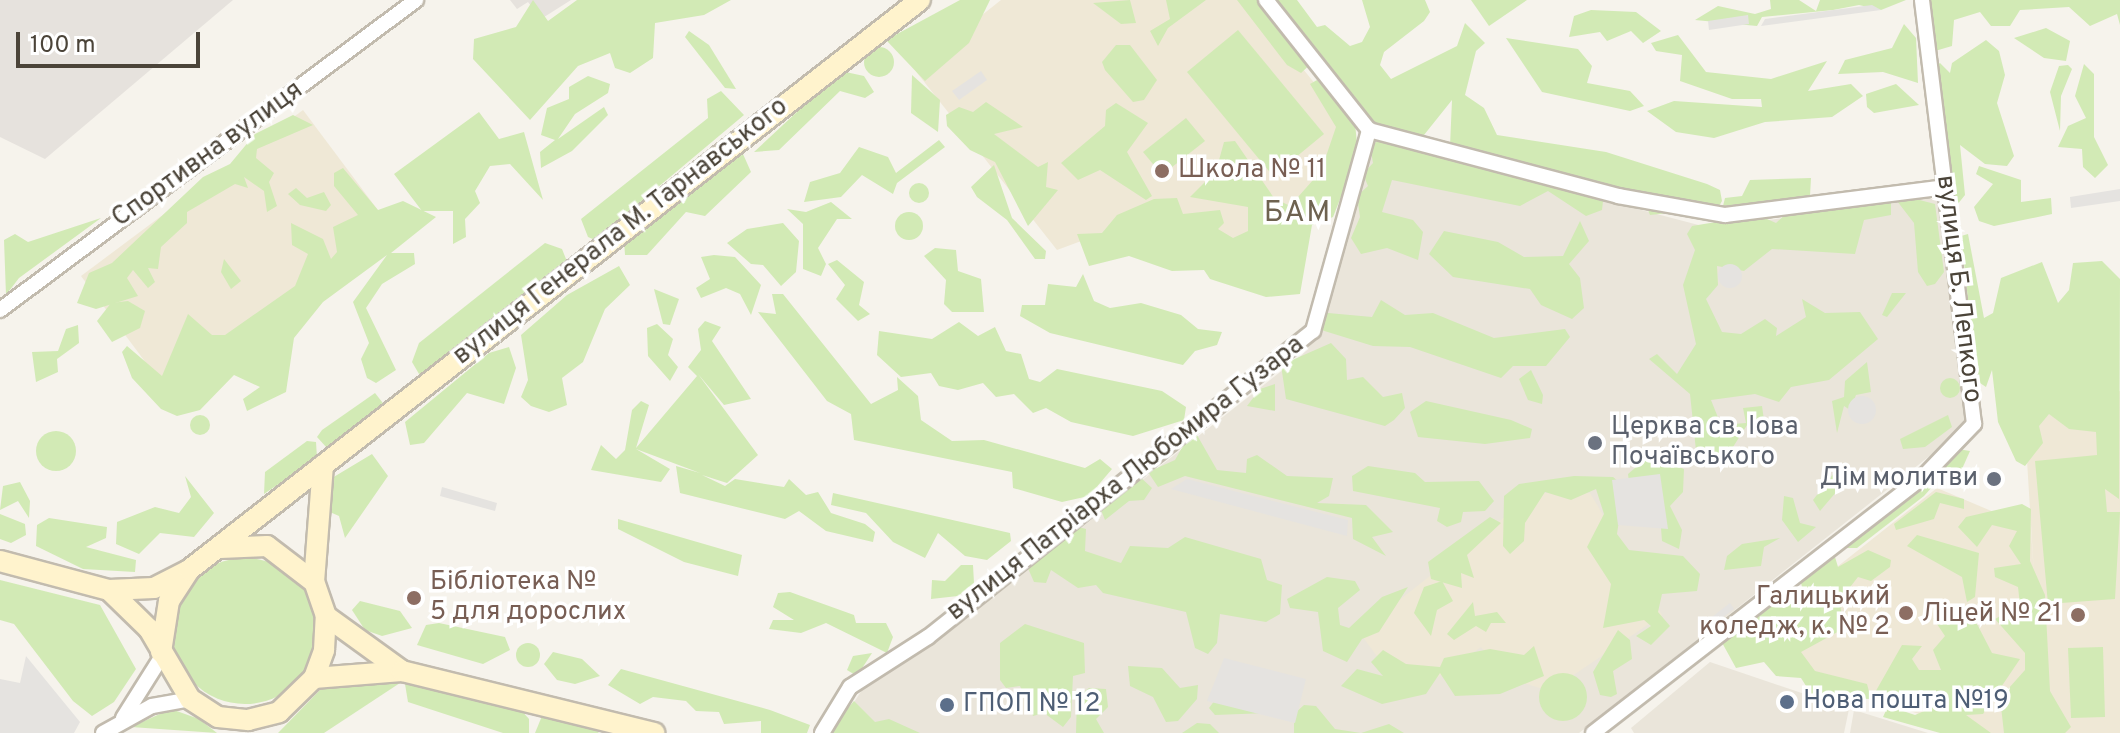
<!DOCTYPE html>
<html>
<head>
<meta charset="utf-8">
<style>
  body { margin:0 }
  #map { position:relative; width:2120px; height:733px; overflow:hidden; background:#f6f3ec; font-family:Overpass,sans-serif }
  div>[style] { position:absolute }
  [style*='--x'] { left:calc(var(--x)*1px); top:calc(var(--y)*1px); width:calc(var(--w)*1px); rotate:calc(var(--a)*1deg) }
  .residential>* { inset:0; background:#eae5da }
  .industrial>* { inset:0; background:#e6e2dd }
  .education>* { inset:0; background:#efe8d6 }
  .green>* { inset:0; background:#d2eab5 }
  .round { border-radius:50% }
  .parking>* { inset:0; background:#e5e3e0 }
  .roads { filter:drop-shadow(2px 0 #c2bbae) drop-shadow(-2px 0 #c2bbae) drop-shadow(0 2px #c2bbae) drop-shadow(0 -2px #c2bbae) }
  .minor>* { height:14px; margin:-7px; padding:0 7px; transform-origin:7px; border-radius:7px; background:#fff }
  .secondary>* { height:20px; margin:-10px; padding:0 10px; transform-origin:10px; border-radius:10px; background:#fff3cd }
  .dots>* { width:22px; height:22px; translate:-50% -50%; box-sizing:border-box; border:4px solid #fff; border-radius:50% }
  span { translate:-50% -50%; white-space:nowrap; text-align:center; line-height:1.15; -webkit-text-stroke:7px #fff; paint-order:stroke }
  .street-label { font-size:26px; color:#4b4439 }
  .education-label { font-size:26px; color:#785e54 }
  .left { translate:0 -50%; text-align:left }
  .right { translate:-100% -50%; text-align:right }
  .worship-label { font-size:26px; color:#5b616d }
  .service-label { font-size:26px; color:#4e5e75 }
  .quarter-label { font-size:30px; color:#6e6250; letter-spacing:2px }
  .scale { position:absolute; left:16px; top:32px; width:184px; height:36px; box-sizing:border-box; border:4px solid #4b4439; border-top:0; padding-left:10px; font-size:24px; line-height:28px; white-space:nowrap; color:#4b4439; -webkit-text-stroke:6px #fff; paint-order:stroke }
</style>
</head>
<body>
<div id="map">
  <div class="residential">
    <i style="clip-path:polygon(1374px 140px,1710px 228px,1937px 197px,1970px 402px,1965px 428px,1579px 733px,834px 733px,862px 690px,929px 647px,1302px 355px,1320px 331px)"></i>
    <i style="clip-path:polygon(1710px 662px,1849px 709px,1844px 733px,1634px 733px,1631px 728px)"></i>
    <i style="clip-path:polygon(1854px 710px,1928px 733px,1850px 733px)"></i>
  </div>
  <div class="industrial">
    <i style="clip-path:polygon(0 0,233px 0,45px 159px,0 137px)"></i>
    <i style="clip-path:polygon(510px 0,571px 0,541px 19px,528px 2px,517px 9px)"></i>
  </div>
  <div class="education">
    <i style="clip-path:polygon(1001px 0,1247px 0,1346px 122px,1297px 264px,1138px 220px,1057px 250px,914px 69px)"></i>
    <i style="clip-path:polygon(303px 110px,398px 237px,176px 403px,81px 276px)"></i>
    <i style="clip-path:polygon(2120px 391px,2120px 733px,1973px 733px,1733px 649px,1937px 488px,2008px 518px,2030px 516px,2034px 574px,2024px 412px)"></i>
    <i style="clip-path:polygon(1535px 493px,1590px 493px,1662px 615px,1550px 691px,1507px 678px,1481px 647px,1408px 698px,1359px 632px)"></i>
  </div>
  <div class="green">
    <i style="clip-path:polygon(533px 0,548px 21px,577px 0,731px 0,704px 15px,655px 23px,653px 58px,630px 73px,615px 68px,610px 53px,578px 66px,530px 120px,473px 59px,474px 39px,516px 27px)"></i>
    <i style="clip-path:polygon(960px 0,990px 0,969px 43px,925px 81px,886px 40px)"></i>
    <i style="clip-path:polygon(1130px 0,1136px 23px,1121px 24px,1093px 3px)"></i>
    <i style="clip-path:polygon(1166px 0,1206px 0,1168px 28px,1158px 46px,1150px 31px,1170px 19px)"></i>
    <i style="clip-path:polygon(1237px 0,1297px 0,1317px 27px,1325px 25px,1350px 46px,1362px 42px,1370px 27px,1362px 0,1425px 0,1430px 12px,1424px 21px,1384px 52px,1380px 65px,1391px 79px,1457px 46px,1465px 23px,1485px 43px,1476px 51px,1465px 95px,1484px 108px,1497px 135px,1606px 152px,1707px 184px,1720px 190px,1722px 201px,1718px 208px,1650px 215px,1642px 196px,1605px 184px,1602px 210px,1586px 216px,1548px 191px,1520px 206px,1392px 180px,1382px 212px,1413px 220px,1423px 232px,1418px 260px,1387px 248px,1361px 254px,1351px 238px,1360px 217px,1357px 196px,1368px 186px,1363px 174px,1373px 163px,1370px 146px,1383px 138px,1576px 179px,1450px 146px,1452px 100px,1420px 140px,1370px 123px,1316px 59px,1301px 73px,1287px 65px)"></i>
    <i style="clip-path:polygon(1471px 0,1527px 0,1489px 26px)"></i>
    <i style="clip-path:polygon(1770px 0,1799px 0,1816px 11px,1820px 0,1906px 0,1881px 10px,1859px 5px,1833px 10px,1762px 17px,1757px 26px,1695px 20px,1718px 6px,1755px 14px,1771px 9px)"></i>
    <i style="clip-path:polygon(1928px 0,2120px 0,2120px 25px,2117px 14px,2090px 26px,2069px 7px,2020px 10px,2010px 26px,1991px 26px,1980px 12px,1954px 20px,1952px 46px,1935px 51px)"></i>
    <i style="clip-path:polygon(1591px 10px,1636px 12px,1661px 31px,1643px 43px,1631px 31px,1607px 41px,1600px 32px,1569px 37px,1574px 16px)"></i>
    <i style="clip-path:polygon(1904px 24px,1916px 38px,1918px 83px,1883px 72px,1838px 74px,1845px 60px,1892px 48px)"></i>
    <i style="clip-path:polygon(2046px 28px,2070px 41px,2066px 61px,2044px 58px,2014px 38px)"></i>
    <i style="clip-path:polygon(1238px 30px,1324px 134px,1273px 176px,1187px 72px)"></i>
    <i style="clip-path:polygon(689px 31px,709px 45px,736px 89px,725px 88px,685px 37px)"></i>
    <i style="clip-path:polygon(1678px 35px,1706px 72px,1771px 79px,1827px 61px,1808px 91px,1851px 84px,1863px 96px,1832px 117px,1765px 122px,1714px 138px,1676px 132px,1647px 111px,1674px 101px,1762px 107px,1761px 99px,1732px 99px,1680px 81px,1682px 55px,1656px 51px,1651px 43px)"></i>
    <i style="clip-path:polygon(1506px 38px,1578px 49px,1592px 66px,1587px 83px,1630px 91px,1644px 106px,1630px 111px,1542px 92px)"></i>
    <i style="clip-path:polygon(1986px 40px,1999px 51px,2005px 75px,1997px 103px,2014px 156px,2007px 166px,1985px 164px,1960px 145px,1965px 195px,1957px 205px,1950px 197px,1934px 67px,1940px 63px,1950px 73px,1952px 63px)"></i>
    <i style="clip-path:polygon(1116px 45px,1130px 45px,1157px 80px,1144px 100px,1133px 102px,1105px 70px,1102px 62px)"></i>
    <i class="round" style="left:864px;top:47px;width:30px;height:30px"></i>
    <i style="clip-path:polygon(2084px 64px,2094px 74px,2094px 137px,2108px 165px,2095px 178px,2083px 167px,2082px 149px,2058px 147px,2068px 126px,2086px 118px,2075px 96px)"></i>
    <i style="clip-path:polygon(2068px 65px,2072px 69px,2061px 96px,2060px 131px,2050px 92px,2059px 66px)"></i>
    <i style="clip-path:polygon(841px 71px,864px 76px,874px 92px,865px 98px,840px 91px,779px 150px,754px 152px)"></i>
    <i style="clip-path:polygon(912px 75px,940px 100px,938px 132px,911px 113px)"></i>
    <i style="clip-path:polygon(588px 76px,610px 84px,608px 93px,575px 114px,558px 139px,604px 107px,608px 115px,572px 151px,541px 168px,540px 152px,555px 140px,541px 135px,547px 108px,569px 99px,569px 87px)"></i>
    <i style="clip-path:polygon(1317px 80px,1355px 123px,1358px 154px,1333px 217px,1312px 225px,1300px 294px,1266px 297px,1210px 279px,1204px 270px,1172px 271px,1129px 256px,1089px 266px,1077px 234px,1102px 233px,1117px 215px,1154px 199px,1177px 198px,1183px 214px,1220px 210px,1224px 223px,1218px 229px,1233px 238px,1248px 231px,1248px 207px,1190px 197px,1216px 171px,1224px 142px,1235px 141px,1274px 198px,1290px 206px,1321px 171px,1336px 127px,1310px 84px)"></i>
    <i style="clip-path:polygon(1896px 84px,1919px 105px,1874px 113px,1867px 107px,1866px 94px)"></i>
    <i style="clip-path:polygon(721px 91px,744px 115px,595px 240px,588px 237px,581px 219px,708px 118px,707px 99px)"></i>
    <i style="clip-path:polygon(986px 102px,1023px 127px,994px 134px,1038px 167px,1048px 162px,1046px 187px,1058px 190px,1028px 226px,995px 162px,970px 150px,947px 126px,946px 115px,959px 107px,973px 112px)"></i>
    <i style="clip-path:polygon(1116px 103px,1148px 123px,1127px 152px,1152px 196px,1146px 200px,1100px 170px,1078px 180px,1061px 163px,1105px 126px,1106px 110px)"></i>
    <i style="clip-path:polygon(479px 112px,499px 139px,524px 132px,543px 200px,510px 164px,490px 166px,475px 191px,480px 203px,465px 219px,466px 237px,453px 244px,453px 211px,422px 211px,394px 174px)"></i>
    <i style="clip-path:polygon(293px 115px,313px 125px,257px 149px,256px 158px,274px 173px,269px 182px,277px 206px,267px 212px,264px 191px,244px 177px,248px 188px,235px 184px,187px 212px,187px 223px,161px 247px,158px 269px,148px 268px,155px 282px,148px 288px,133px 270px,127px 278px,138px 296px,96px 309px,77px 303px,89px 273px,112px 263px,203px 177px,230px 164px,255px 134px)"></i>
    <i style="clip-path:polygon(1186px 118px,1205px 141px,1162px 175px,1143px 152px)"></i>
    <i style="clip-path:polygon(939px 140px,945px 147px,897px 183px,893px 194px,862px 175px,841px 197px,804px 202px,810px 182px,840px 173px,859px 147px,888px 157px,896px 173px)"></i>
    <i style="clip-path:polygon(743px 154px,751px 172px,705px 216px,686px 212px,647px 255px,625px 255px,624px 240px,643px 224px)"></i>
    <i style="clip-path:polygon(994px 165px,1012px 218px,1046px 251px,1045px 259px,1035px 259px,1007px 220px,977px 197px,971px 187px)"></i>
    <i style="clip-path:polygon(1979px 166px,2021px 180px,2021px 202px,2051px 198px,2052px 214px,1994px 226px,1979px 221px,1974px 207px,1993px 184px,1976px 174px)"></i>
    <i style="clip-path:polygon(343px 168px,378px 210px,403px 201px,436px 217px,391px 253px,414px 253px,415px 264px,382px 284px,366px 308px,396px 370px,376px 383px,367px 378px,361px 359px,369px 343px,353px 302px,387px 255px,323px 302px,294px 338px,286px 392px,247px 411px,243px 399px,260px 387px,234px 375px,200px 410px,177px 416px,161px 409px,132px 378px,122px 352px,127px 346px,162px 376px,188px 314px,212px 335px,225px 335px,295px 286px,308px 254px,292px 245px,291px 223px,323px 239px,331px 259px,337px 252px,333px 227px,358px 215px,334px 186px,334px 173px)"></i>
    <i style="clip-path:polygon(1811px 178px,1810px 196px,1723px 206px,1725px 198px,1742px 196px,1750px 180px)"></i>
    <i class="round" style="left:909px;top:183px;width:20px;height:20px"></i>
    <i style="clip-path:polygon(296px 188px,307px 198px,324px 192px,331px 205px,326px 211px,300px 205px,288px 194px)"></i>
    <i style="clip-path:polygon(1904px 196px,1935px 204px,1944px 272px,1935px 284px,1927px 286px,1918px 272px,1914px 223px,1897px 201px)"></i>
    <i style="clip-path:polygon(1891px 199px,1891px 215px,1864px 220px,1855px 254px,1772px 249px,1744px 271px,1717px 266px,1718px 285px,1706px 299px,1722px 332px,1741px 334px,1765px 319px,1777px 328px,1776px 336px,1806px 317px,1802px 299px,1825px 313px,1860px 312px,1878px 339px,1829px 380px,1791px 387px,1779px 402px,1755px 394px,1711px 400px,1721px 425px,1746px 423px,1743px 408px,1762px 406px,1764px 420px,1749px 422px,1724px 461px,1697px 460px,1690px 394px,1649px 359px,1657px 354px,1677px 374px,1696px 344px,1683px 285px,1695px 250px,1687px 234px,1692px 226px,1758px 215px,1776px 223px,1788px 212px)"></i>
    <i style="clip-path:polygon(831px 202px,852px 219px,837px 219px,818px 248px,826px 264px,821px 276px,803px 269px,803px 224px,787px 209px,806px 212px)"></i>
    <i class="round" style="left:895px;top:212px;width:28px;height:28px"></i>
    <i style="clip-path:polygon(101px 218px,19px 278px,6px 295px,4px 240px,15px 234px,28px 242px)"></i>
    <i style="clip-path:polygon(1580px 221px,1589px 241px,1569px 264px,1580px 278px,1584px 308px,1572px 319px,1541px 305px,1530px 289px,1453px 277px,1429px 254px,1444px 231px,1498px 242px,1524px 257px,1563px 256px)"></i>
    <i style="clip-path:polygon(783px 223px,799px 241px,796px 272px,781px 286px,763px 265px,751px 264px,727px 243px,747px 229px)"></i>
    <i style="clip-path:polygon(1968px 234px,1984px 318px,1993px 313px,2001px 278px,2042px 262px,2058px 303px,2069px 290px,2073px 263px,2102px 261px,2120px 279px,2119px 499px,2105px 489px,2107px 512px,2120px 512px,2115px 599px,2048px 604px,2035px 461px,2097px 455px,2096px 432px,2069px 429px,2049px 414px,2039px 426px,2043px 443px,2025px 466px,2016px 461px,1998px 422px,1992px 370px,1986px 387px,1977px 381px,1961px 236px)"></i>
    <i style="clip-path:polygon(545px 243px,562px 249px,568px 264px,441px 366px,419px 374px,412px 362px,419px 343px)"></i>
    <i style="clip-path:polygon(935px 248px,956px 250px,958px 271px,981px 279px,984px 312px,952px 312px,944px 304px,946px 280px,924px 256px)"></i>
    <i style="clip-path:polygon(714px 255px,735px 257px,761px 285px,751px 315px,740px 294px,726px 288px,701px 298px,696px 288px,710px 279px,701px 257px)"></i>
    <i style="clip-path:polygon(224px 259px,241px 281px,231px 289px,221px 272px)"></i>
    <i style="clip-path:polygon(837px 260px,864px 282px,859px 305px,870px 314px,858px 321px,836px 299px,845px 285px,828px 264px)"></i>
    <i style="clip-path:polygon(619px 266px,630px 285px,605px 309px,583px 362px,562px 378px,567px 405px,549px 412px,531px 406px,521px 397px,528px 380px,521px 335px,567px 295px)"></i>
    <i style="clip-path:polygon(1083px 274px,1094px 301px,1110px 308px,1141px 303px,1181px 315px,1198px 329px,1222px 332px,1217px 345px,1195px 351px,1183px 365px,1050px 333px,1020px 316px,1022px 305px,1045px 305px,1048px 284px,1076px 287px)"></i>
    <i style="clip-path:polygon(654px 289px,679px 299px,670px 325px,663px 324px)"></i>
    <i style="clip-path:polygon(1892px 293px,1906px 293px,1887px 317px,1882px 315px)"></i>
    <i style="clip-path:polygon(772px 294px,783px 294px,871px 404px,898px 390px,897px 377px,918px 396px,921px 420px,952px 441px,984px 440px,1085px 468px,1100px 459px,1112px 469px,1089px 496px,1062px 502px,1013px 488px,1012px 472px,854px 440px,851px 414px,827px 401px,758px 312px,776px 314px)"></i>
    <i style="clip-path:polygon(1381px 300px,1405px 315px,1433px 313px,1494px 338px,1565px 329px,1570px 337px,1546px 366px,1513px 366px,1501px 378px,1410px 347px,1373px 346px,1318px 329px,1317px 312px,1372px 317px)"></i>
    <i style="clip-path:polygon(128px 301px,145px 311px,140px 328px,112px 342px,97px 321px,111px 303px)"></i>
    <i style="clip-path:polygon(705px 321px,721px 327px,712px 341px,751px 399px,724px 405px,698px 374px,758px 455px,727px 483px,702px 475px,725px 486px,735px 479px,784px 487px,789px 479px,806px 495px,818px 492px,831px 513px,865px 524px,875px 532px,873px 542px,826px 531px,799px 511px,785px 519px,680px 493px,676px 466px,700px 473px,636px 449px,670px 469px,661px 482px,591px 470px,601px 445px,616px 459px,625px 450px,632px 410px,641px 401px,649px 405px,636px 448px,697px 376px,688px 367px,701px 350px,698px 329px)"></i>
    <i style="clip-path:polygon(959px 322px,978px 336px,995px 327px,1006px 351px,1021px 354px,1029px 379px,1040px 382px,1057px 369px,1162px 391px,1186px 407px,1184px 420px,1133px 436px,1071px 422px,1046px 408px,1033px 413px,1014px 394px,996px 397px,983px 383px,958px 390px,939px 386px,931px 373px,901px 377px,877px 355px,879px 331px,932px 339px)"></i>
    <i style="clip-path:polygon(657px 324px,673px 339px,668px 355px,678px 367px,670px 381px,648px 356px,647px 328px)"></i>
    <i style="clip-path:polygon(78px 325px,79px 343px,57px 359px,58px 372px,36px 382px,32px 352px,58px 351px,66px 329px)"></i>
    <i style="clip-path:polygon(1331px 343px,1346px 359px,1347px 380px,1363px 377px,1383px 397px,1402px 393px,1405px 408px,1394px 420px,1385px 426px,1286px 399px,1281px 365px)"></i>
    <i style="clip-path:polygon(509px 347px,516px 368px,504px 404px,467px 393px,424px 443px,410px 445px,405px 422px,489px 353px)"></i>
    <i style="clip-path:polygon(1867px 362px,1871px 392px,1856px 395px,1850px 410px,1844px 406px,1837px 433px,1832px 401px,1844px 397px,1845px 381px)"></i>
    <i style="clip-path:polygon(1531px 370px,1543px 395px,1542px 404px,1528px 400px,1519px 379px)"></i>
    <i class="round" style="left:1940px;top:378px;width:20px;height:20px"></i>
    <i style="clip-path:polygon(1275px 384px,1275px 411px,1247px 406px,1260px 389px)"></i>
    <i style="clip-path:polygon(375px 393px,386px 407px,327px 448px,317px 437px,322px 430px)"></i>
    <i style="clip-path:polygon(1426px 401px,1511px 420px,1532px 429px,1530px 438px,1485px 444px,1418px 437px,1410px 412px)"></i>
    <i class="round" style="left:190px;top:415px;width:20px;height:20px"></i>
    <i style="clip-path:polygon(1948px 415px,1952px 427px,1925px 447px,1903px 449px,1900px 439px)"></i>
    <i style="clip-path:polygon(1193px 428px,1217px 470px,1246px 473px,1247px 459px,1257px 455px,1287px 476px,1333px 478px,1329px 496px,1317px 503px,1366px 505px,1393px 532px,1372px 537px,1386px 556px,1353px 539px,1352px 518px,1185px 476px,1158px 487px,1148px 472px,1175px 460px)"></i>
    <i class="round" style="left:36px;top:431px;width:40px;height:40px"></i>
    <i style="clip-path:polygon(307px 441px,316px 442px,317px 458px,264px 494px,265px 472px)"></i>
    <i style="clip-path:polygon(1958px 449px,1970px 451px,1962px 469px,1938px 481px,1939px 466px)"></i>
    <i style="clip-path:polygon(372px 454px,388px 476px,345px 538px,339px 516px,323px 509px,325px 500px,333px 497px,332px 478px)"></i>
    <i style="clip-path:polygon(1649px 456px,1684px 469px,1683px 492px,1670px 506px,1682px 530px,1679px 549px,1662px 541px,1659px 502px,1629px 482px,1628px 474px)"></i>
    <i style="clip-path:polygon(1368px 466px,1415px 473px,1425px 482px,1479px 481px,1494px 501px,1485px 511px,1463px 512px,1461px 522px,1447px 527px,1437px 521px,1440px 508px,1353px 491px,1352px 476px)"></i>
    <i style="clip-path:polygon(1834px 473px,1837px 491px,1820px 511px,1813px 500px)"></i>
    <i style="clip-path:polygon(1138px 475px,1152px 488px,1144px 500px,1129px 501px,1105px 520px,1099px 505px,1105px 487px)"></i>
    <i style="clip-path:polygon(185px 476px,214px 513px,194px 537px,160px 533px,139px 554px,116px 544px,117px 522px,155px 507px,179px 513px,191px 497px)"></i>
    <i style="clip-path:polygon(1574px 476px,1613px 477px,1624px 486px,1617px 534px,1629px 550px,1683px 556px,1700px 574px,1697px 591px,1662px 594px,1658px 612px,1670px 626px,1651px 645px,1636px 636px,1651px 626px,1644px 620px,1603px 628px,1611px 584px,1587px 547px,1604px 514px,1596px 489px,1571px 500px,1545px 492px,1525px 523px,1524px 541px,1510px 554px,1503px 546px,1504px 496px,1519px 484px)"></i>
    <i style="clip-path:polygon(1926px 480px,1932px 487px,1924px 496px,1857px 548px,1841px 548px)"></i>
    <i style="clip-path:polygon(20px 482px,30px 501px,29px 518px,18px 501px,0 510px,3px 486px)"></i>
    <i style="clip-path:polygon(1936px 492px,1964px 499px,1964px 509px,1940px 503px,1934px 519px,1896px 530px,1894px 524px)"></i>
    <i style="clip-path:polygon(833px 493px,1010px 533px,1011px 541px,987px 560px,965px 556px,938px 533px,925px 558px,893px 542px,866px 513px,831px 505px)"></i>
    <i style="clip-path:polygon(1784px 496px,1793px 498px,1800px 523px,1816px 527px,1798px 542px,1782px 520px)"></i>
    <i style="clip-path:polygon(2022px 504px,2031px 509px,2030px 561px,2045px 595px,2050px 691px,2071px 727px,2065px 733px,2004px 733px,2000px 698px,2025px 670px,2025px 653px,1995px 619px,2020px 605px,2018px 587px,1995px 577px,1994px 568px,2021px 564px,2009px 546px,2017px 531px,1992px 525px,1977px 547px,1958px 527px,1966px 517px)"></i>
    <i style="clip-path:polygon(0 514px,25px 524px,26px 535px,11px 543px,0 539px)"></i>
    <i style="clip-path:polygon(1490px 517px,1501px 523px,1467px 555px,1474px 578px,1461px 573px,1462px 588px,1431px 579px,1428px 562px)"></i>
    <i style="clip-path:polygon(49px 518px,107px 527px,106px 538px,86px 547px,136px 560px,135px 572px,83px 569px,36px 546px,37px 525px)"></i>
    <i style="clip-path:polygon(618px 519px,742px 555px,738px 576px,684px 562px,618px 529px)"></i>
    <i style="clip-path:polygon(1071px 525px,1086px 529px,1085px 551px,1121px 563px,1130px 546px,1168px 548px,1185px 537px,1261px 559px,1267px 580px,1282px 585px,1280px 614px,1266px 622px,1220px 614px,1217px 643px,1208px 654px,1195px 648px,1186px 612px,1103px 593px,1096px 585px,1078px 588px,1051px 570px,1046px 583px,1034px 582px,1027px 566px)"></i>
    <i style="clip-path:polygon(1917px 535px,1979px 553px,1975px 597px,1967px 602px,1962px 577px,1907px 546px)"></i>
    <i style="clip-path:polygon(1780px 538px,1764px 547px,1761px 566px,1724px 570px,1727px 556px,1742px 544px)"></i>
    <i style="clip-path:polygon(1868px 550px,1891px 560px,1890px 567px,1871px 581px,1858px 577px,1840px 600px,1843px 629px,1801px 652px,1815px 671px,1867px 684px,1871px 699px,1813px 697px,1801px 678px,1776px 676px,1764px 662px,1736px 668px,1720px 639px,1781px 590px,1805px 596px,1799px 577px,1821px 560px,1835px 557px,1838px 567px)"></i>
    <i class="round" style="left:172px;top:558px;width:146px;height:146px"></i>
    <i style="clip-path:polygon(961px 565px,973px 565px,974px 583px,958px 596px,931px 599px,932px 580px,945px 581px)"></i>
    <i style="clip-path:polygon(1327px 577px,1355px 581px,1360px 590px,1338px 608px,1340px 625px,1349px 628px,1382px 597px,1408px 587px,1379px 632px,1362px 639px,1347px 662px,1323px 651px,1318px 612px,1290px 608px,1287px 599px)"></i>
    <i style="clip-path:polygon(0 580px,100px 605px,136px 669px,114px 702px,92px 716px,73px 701px,14px 624px,0 620px)"></i>
    <i style="clip-path:polygon(1442px 581px,1453px 601px,1437px 610px,1431px 636px,1414px 613px,1424px 587px)"></i>
    <i style="clip-path:polygon(790px 592px,854px 615px,856px 623px,886px 623px,893px 637px,887px 653px,826px 623px,801px 633px,769px 629px,773px 620px,794px 620px,773px 607px,778px 593px)"></i>
    <i style="clip-path:polygon(360px 601px,400px 611px,412px 628px,382px 636px,365px 630px,352px 610px)"></i>
    <i style="clip-path:polygon(1473px 602px,1475px 616px,1497px 612px,1506px 623px,1491px 623px,1486px 632px,1476px 626px,1454px 640px,1447px 634px)"></i>
    <i style="clip-path:polygon(1933px 618px,1977px 624px,1992px 653px,2020px 659px,1983px 714px,1966px 715px,1991px 733px,1940px 733px,1883px 717px,1888px 706px,1915px 715px,1929px 709px,1902px 691px,1879px 704px,1873px 696px,1902px 645px,1922px 646px,1912px 659px,1919px 670px,1941px 670px,1933px 650px,1945px 636px)"></i>
    <i style="clip-path:polygon(439px 623px,505px 637px,510px 650px,483px 664px,417px 645px,426px 625px)"></i>
    <i style="clip-path:polygon(1025px 624px,1084px 643px,1085px 673px,1073px 676px,1071px 717px,1063px 727px,1044px 713px,1033px 716px,1020px 686px,1006px 688px,1000px 680px,1000px 643px)"></i>
    <i style="clip-path:polygon(1618px 630px,1630px 640px,1632px 659px,1613px 671px,1617px 694px,1611px 697px,1600px 695px,1593px 672px)"></i>
    <i class="round" style="left:516px;top:643px;width:24px;height:24px"></i>
    <i style="clip-path:polygon(1534px 646px,1544px 676px,1500px 694px,1455px 696px,1440px 673px,1426px 694px,1382px 704px,1341px 686px,1357px 669px,1383px 676px,1371px 662px,1383px 650px,1406px 664px,1440px 667px,1444px 658px,1490px 649px,1524px 655px)"></i>
    <i style="clip-path:polygon(2103px 647px,2105px 717px,2071px 718px,2068px 648px)"></i>
    <i style="clip-path:polygon(553px 652px,582px 659px,600px 676px,575px 684px,557px 680px,544px 664px)"></i>
    <i style="clip-path:polygon(872px 653px,857px 676px,847px 670px,853px 656px)"></i>
    <i style="clip-path:polygon(1128px 666px,1162px 668px,1180px 688px,1198px 685px,1197px 699px,1178px 721px,1166px 722px,1153px 697px,1130px 686px)"></i>
    <i style="clip-path:polygon(621px 669px,770px 710px,810px 725px,807px 733px,761px 733px,761px 721px,724px 724px,719px 712px,696px 711px,686px 701px,653px 697px,640px 704px,608px 685px)"></i>
    <i class="round" style="left:1539px;top:673px;width:48px;height:48px"></i>
    <i style="clip-path:polygon(413px 678px,513px 701px,529px 719px,529px 733px,503px 733px,408px 702px,405px 684px)"></i>
    <i style="clip-path:polygon(403px 681px,324px 733px,278px 733px,322px 688px)"></i>
    <i style="clip-path:polygon(1089px 688px,1106px 689px,1108px 707px,1096px 719px,1104px 733px,1076px 733px,1077px 697px)"></i>
    <i style="clip-path:polygon(1215px 700px,1268px 713px,1215px 715px,1209px 708px)"></i>
    <i style="clip-path:polygon(854px 701px,875px 722px,889px 719px,920px 733px,826px 733px)"></i>
    <i style="clip-path:polygon(1304px 705px,1316px 706px,1335px 729px,1361px 733px,1389px 724px,1404px 733px,1294px 733px,1294px 714px)"></i>
    <i style="clip-path:polygon(171px 709px,199px 719px,217px 733px,131px 727px)"></i>
    <i style="clip-path:polygon(542px 716px,594px 728px,599px 733px,535px 733px)"></i>
    <i style="clip-path:polygon(1197px 723px,1210px 724px,1219px 733px,1182px 733px)"></i>
  </div>
  <div class="parking">
    <i style="clip-path:polygon(1872px 5px,1881px 10px,1761px 26px,1765px 19px)"></i>
    <i style="clip-path:polygon(1748px 15px,1749px 24px,1709px 30px,1708px 21px)"></i>
    <i style="clip-path:polygon(981px 71px,987px 80px,959px 100px,952px 91px)"></i>
    <i style="clip-path:polygon(2120px 189px,2120px 201px,2071px 208px,2070px 197px)"></i>
    <i class="round" style="left:1718px;top:264px;width:24px;height:24px"></i>
    <i class="round" style="left:1848px;top:396px;width:28px;height:28px"></i>
    <i style="clip-path:polygon(1660px 474px,1668px 529px,1618px 525px,1612px 480px)"></i>
    <i style="clip-path:polygon(1187px 479px,1348px 520px,1347px 536px,1171px 489px)"></i>
    <i style="clip-path:polygon(442px 487px,497px 503px,495px 511px,440px 496px)"></i>
    <i style="clip-path:polygon(1730px 603px,1734px 609px,1703px 632px,1699px 627px)"></i>
    <i style="clip-path:polygon(26px 656px,80px 722px,74px 733px,0 733px,0 679px,20px 683px)"></i>
    <i style="clip-path:polygon(1224px 658px,1306px 679px,1295px 723px,1207px 701px)"></i>
  </div>
  <div class="roads">
    <div class="minor">
      <i style="--x:1266;--y:0;--w:166;--a:51.6"></i>
      <i style="--x:1369;--y:130;--w:258;--a:14.8"></i>
      <i style="--x:1618;--y:196;--w:109;--a:10.1"></i>
      <i style="--x:1725;--y:215;--w:223;--a:-7.2"></i>
      <i style="--x:0;--y:310;--w:519;--a:-36.69"></i>
      <i style="--x:123;--y:718;--w:73;--a:-57.8"></i>
      <i style="--x:103;--y:733;--w:56;--a:-28.9"></i>
      <i style="--x:152;--y:706;--w:39;--a:-10"></i>
      <i style="--x:822;--y:733;--w:54;--a:-58.7"></i>
      <i style="--x:850;--y:687;--w:93;--a:-32.7"></i>
      <i style="--x:928;--y:637;--w:492;--a:-38.5"></i>
      <i style="--x:1313;--y:331;--w:209;--a:-74.4"></i>
      <i style="--x:1593;--y:733;--w:418;--a:-37.8"></i>
      <i style="--x:1923;--y:477;--w:74;--a:-46.1"></i>
      <i style="--x:1974;--y:424;--w:427;--a:-97"></i>
    </div>
    <div class="secondary">
      <i style="--x:0;--y:561;--w:113;--a:14.9"></i>
      <i style="--x:109;--y:590;--w:45;--a:-2.5"></i>
      <i style="--x:154;--y:588;--w:38;--a:-27"></i>
      <i style="--x:314;--y:582;--w:117;--a:-85.6"></i>
      <i style="--x:109;--y:590;--w:56;--a:44.3"></i>
      <i style="--x:149;--y:629;--w:81;--a:59.6"></i>
      <i style="--x:190;--y:699;--w:33;--a:33"></i>
      <i style="--x:218;--y:717;--w:30;--a:6"></i>
      <i style="--x:248;--y:720;--w:32;--a:-14"></i>
      <i style="--x:279;--y:712;--w:49;--a:-44.2"></i>
      <i style="--x:314;--y:678;--w:30;--a:-70"></i>
      <i style="--x:324;--y:650;--w:34;--a:-87"></i>
      <i style="--x:326;--y:616;--w:36;--a:-109"></i>
      <i style="--x:314;--y:582;--w:59;--a:-142.5"></i>
      <i style="--x:267;--y:546;--w:47;--a:177.6"></i>
      <i style="--x:326;--y:616;--w:94;--a:35.9"></i>
      <i style="--x:161;--y:652;--w:52;--a:-81.1"></i>
      <i style="--x:169;--y:601;--w:37;--a:-57"></i>
      <i style="--x:189;--y:570;--w:927;--a:-37.95"></i>
      <i style="--x:314;--y:678;--w:88;--a:-4.5"></i>
      <i style="--x:402;--y:671;--w:260;--a:13.8"></i>
    </div>
  </div>
  <div class="dots">
    <i style="left:1162px;top:171px;background:#8d6e63"></i>
    <i style="left:1595px;top:443px;background:#6b7280"></i>
    <i style="left:1994px;top:479px;background:#6b7280"></i>
    <i style="left:414px;top:598px;background:#8d6e63"></i>
    <i style="left:1906px;top:613px;background:#8d6e63"></i>
    <i style="left:2078px;top:615px;background:#8d6e63"></i>
    <i style="left:1787px;top:702px;background:#5c6f8a"></i>
    <i style="left:947px;top:705px;background:#5c6f8a"></i>
  </div>
  <div class="street-label">
    <span style="left:208px;top:155px;rotate:-36deg">Спортивна вулиця</span>
    <span style="left:621px;top:232px;rotate:-38deg">вулиця Генерала М. Тарнавського</span>
    <span style="left:1958px;top:289px;rotate:83deg">вулиця Б. Лепкого</span>
    <span style="left:1126px;top:479px;rotate:-38deg">вулиця Патріарха Любомира Гузара</span>
  </div>
  <div class="education-label">
    <span class="left" style="left:1178px;top:171px">Школа № 11</span>
    <span class="left" style="left:430px;top:598px">Бібліотека №<br>5 для дорослих</span>
    <span class="right" style="left:1890px;top:613px">Галицький<br>коледж, к. № 2</span>
    <span class="right" style="left:2062px;top:615px">Ліцей № 21</span>
  </div>
  <div class="worship-label">
    <span class="left" style="left:1611px;top:443px">Церква св. Іова<br>Почаївського</span>
    <span class="right" style="left:1978px;top:479px">Дім молитви</span>
  </div>
  <div class="service-label">
    <span class="left" style="left:1803px;top:702px">Нова пошта №19</span>
    <span class="left" style="left:963px;top:705px">ГПОП № 12</span>
  </div>
  <div class="quarter-label">
    <span style="left:1298px;top:214px">БАМ</span>
  </div>
  <div class="scale">100 m</div>
</div>
</body>
</html>
